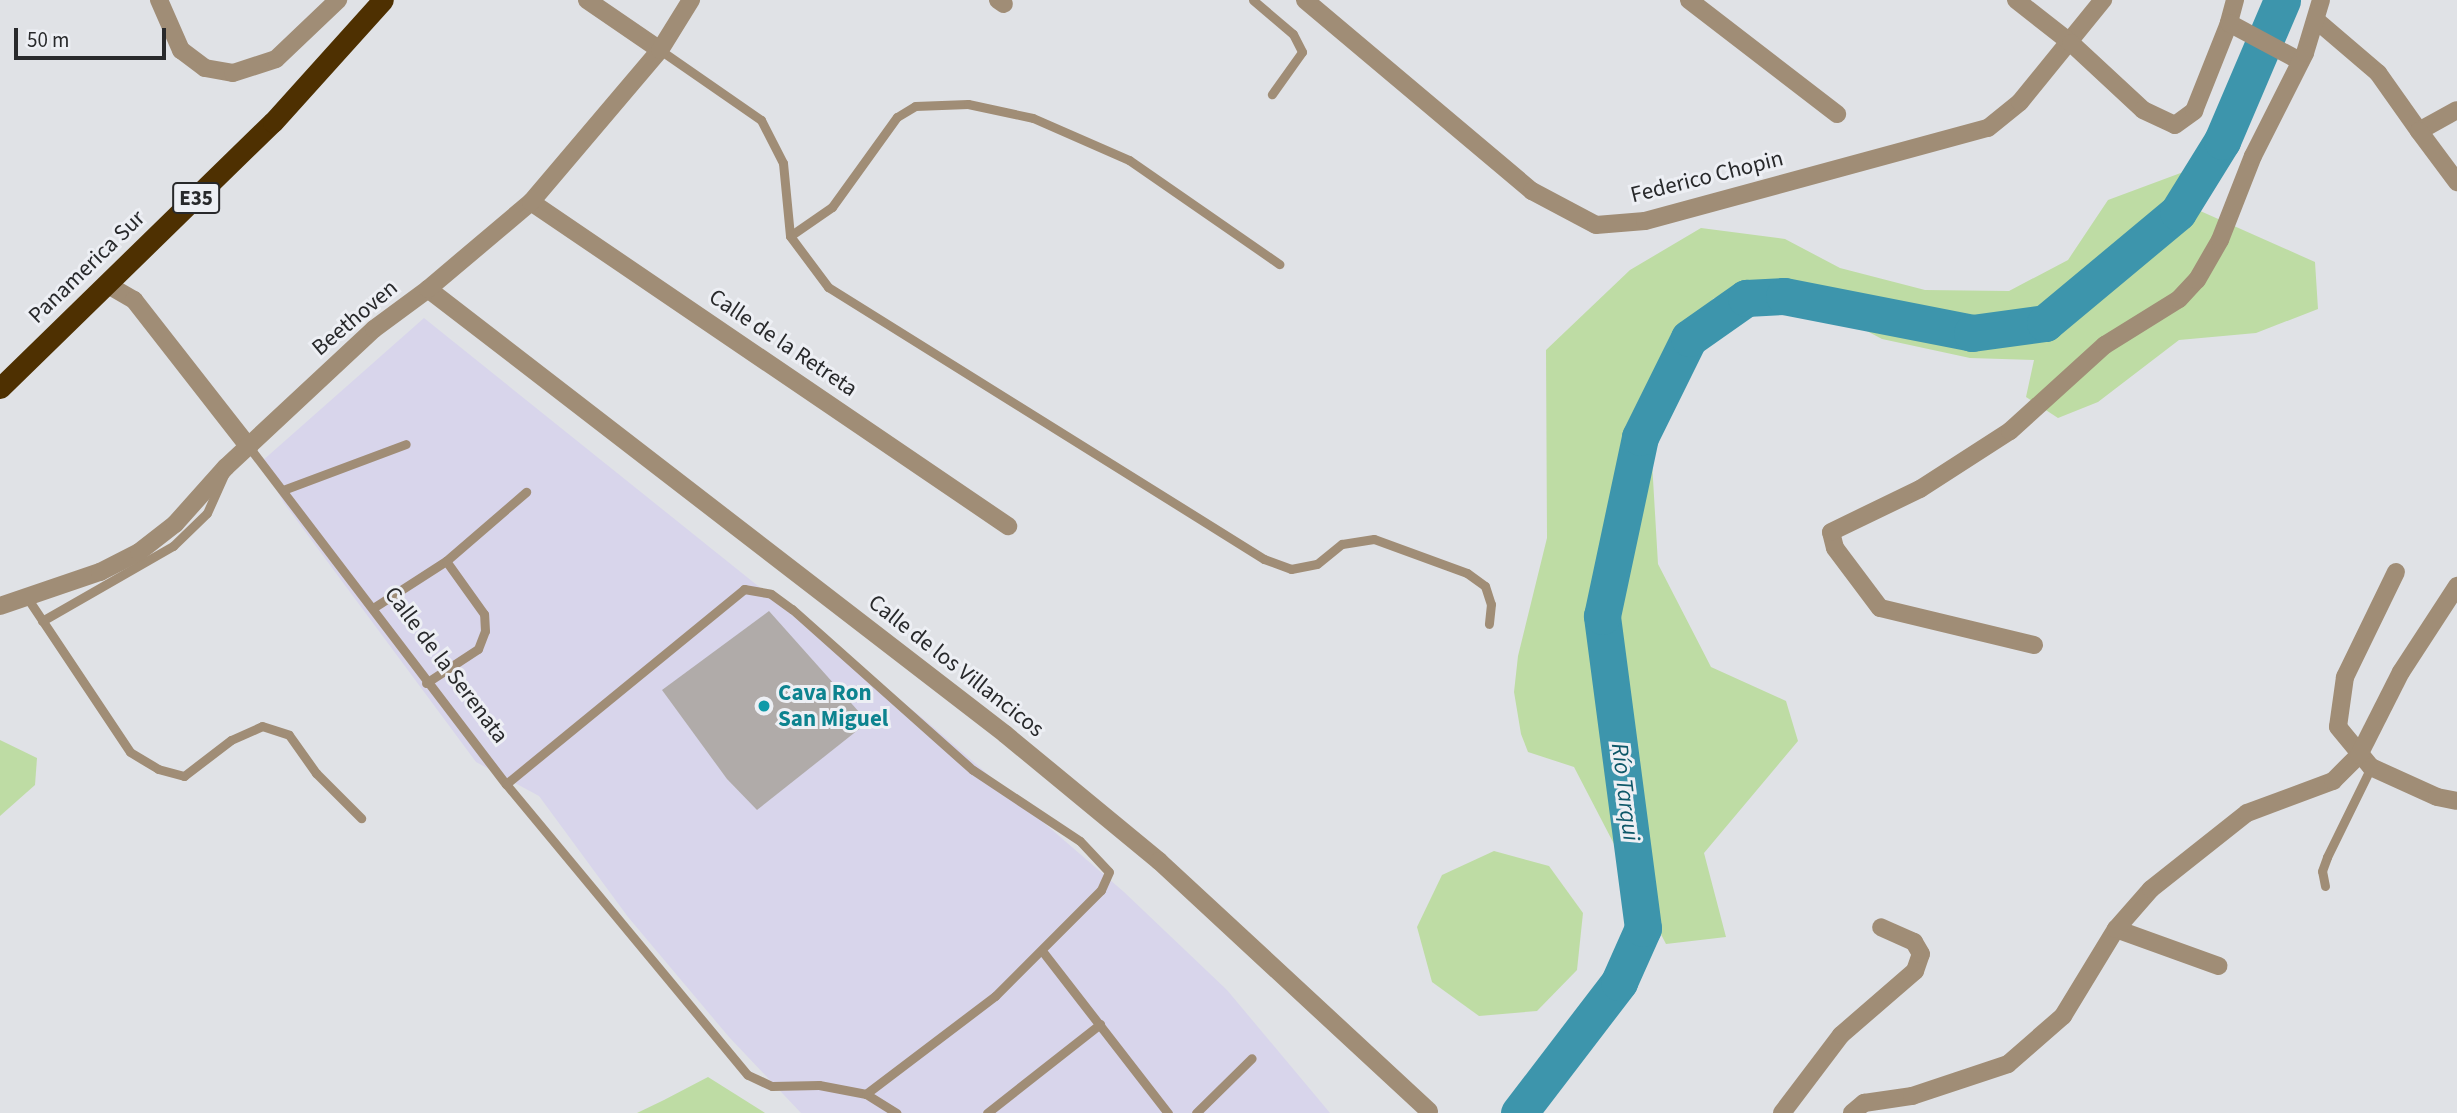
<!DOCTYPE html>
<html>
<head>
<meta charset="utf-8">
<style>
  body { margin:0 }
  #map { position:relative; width:2457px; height:1113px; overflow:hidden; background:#e0e2e6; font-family:"Source Sans 3",sans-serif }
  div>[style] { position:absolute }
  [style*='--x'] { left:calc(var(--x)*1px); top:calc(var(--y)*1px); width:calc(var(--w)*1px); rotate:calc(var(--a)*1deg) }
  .industrial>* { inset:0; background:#d8d5eb }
  .green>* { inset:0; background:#bedca4 }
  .river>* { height:37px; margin:-18.5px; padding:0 18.5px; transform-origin:18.5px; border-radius:18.5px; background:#3d95ac }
  .building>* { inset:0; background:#b0aba9 }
  .lane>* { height:9px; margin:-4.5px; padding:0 4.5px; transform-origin:4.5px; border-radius:4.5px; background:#a08d76 }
  .street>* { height:18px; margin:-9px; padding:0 9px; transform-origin:9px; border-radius:9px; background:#a08d76 }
  .highway>* { height:21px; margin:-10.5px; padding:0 10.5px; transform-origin:10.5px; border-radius:10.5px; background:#4e3001 }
  .dots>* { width:19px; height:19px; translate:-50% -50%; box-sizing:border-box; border:4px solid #edeff4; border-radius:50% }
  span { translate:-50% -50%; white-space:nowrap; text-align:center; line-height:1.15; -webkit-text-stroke:6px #edeff4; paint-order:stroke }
  .shield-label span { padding:2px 5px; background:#edeff4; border:2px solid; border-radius:5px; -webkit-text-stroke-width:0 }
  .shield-label { font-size:21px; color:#28292b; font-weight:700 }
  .street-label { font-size:23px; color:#28292b }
  .culture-label { font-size:23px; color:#0d838f; font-weight:700 }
  .left { translate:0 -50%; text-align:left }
  .water-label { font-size:24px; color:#0d5768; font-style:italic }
  .scale { position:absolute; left:14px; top:28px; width:152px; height:32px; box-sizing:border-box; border:4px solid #28292b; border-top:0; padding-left:9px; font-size:21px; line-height:24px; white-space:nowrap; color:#28292b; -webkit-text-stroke:5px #edeff4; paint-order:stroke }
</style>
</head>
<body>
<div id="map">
  <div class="industrial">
    <i style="clip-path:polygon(424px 318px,925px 720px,1124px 892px,1227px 990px,1330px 1113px,801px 1113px,729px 1037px,628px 917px,539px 796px,476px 762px,284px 503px,261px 462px)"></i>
  </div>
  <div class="green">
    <i style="clip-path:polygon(2186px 171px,2195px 186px,2189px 206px,2315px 262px,2318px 309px,2256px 333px,2179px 340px,2098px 402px,2058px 418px,2026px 397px,2034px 360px,1970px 358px,1882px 339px,1789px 290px,1714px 298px,1672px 346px,1640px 418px,1652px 462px,1658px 564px,1711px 667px,1786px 701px,1798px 741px,1704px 853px,1726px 937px,1666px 944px,1574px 767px,1528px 752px,1521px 734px,1514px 692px,1518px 656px,1547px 538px,1546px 350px,1630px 270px,1701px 228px,1785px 239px,1840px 268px,1925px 290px,2009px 291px,2068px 260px,2108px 200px)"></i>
    <i style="clip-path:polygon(0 740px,37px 758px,35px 785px,0 816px)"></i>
    <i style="clip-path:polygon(1494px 851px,1549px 866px,1583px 913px,1577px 970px,1537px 1011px,1479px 1016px,1432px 982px,1417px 927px,1442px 875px)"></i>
    <i style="clip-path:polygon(708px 1077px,765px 1113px,637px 1113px,664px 1100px)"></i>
  </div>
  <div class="river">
    <i style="--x:1519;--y:1113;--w:165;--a:-52.6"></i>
    <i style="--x:1619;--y:982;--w:59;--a:-66"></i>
    <i style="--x:1643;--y:928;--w:315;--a:-97.5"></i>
    <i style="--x:1602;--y:616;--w:183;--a:-78"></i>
    <i style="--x:1640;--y:437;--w:110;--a:-63.7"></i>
    <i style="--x:1689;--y:338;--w:70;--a:-35.1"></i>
    <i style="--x:1746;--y:298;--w:38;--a:-3"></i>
    <i style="--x:1784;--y:296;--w:192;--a:11.1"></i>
    <i style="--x:1972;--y:333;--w:74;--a:-7.8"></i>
    <i style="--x:2045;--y:323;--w:173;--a:-39.8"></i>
    <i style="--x:2178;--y:212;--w:84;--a:-58.2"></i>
    <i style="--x:2222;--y:141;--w:153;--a:-66.9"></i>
  </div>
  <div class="building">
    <i style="clip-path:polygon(769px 611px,868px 722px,757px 810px,727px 779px,662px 690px)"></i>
  </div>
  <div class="lane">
    <i style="--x:1253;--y:0;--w:52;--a:40.4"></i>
    <i style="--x:1293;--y:34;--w:20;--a:63"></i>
    <i style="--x:1302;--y:52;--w:52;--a:125.5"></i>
    <i style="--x:660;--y:50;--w:123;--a:34.7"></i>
    <i style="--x:761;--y:120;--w:48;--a:62.9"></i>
    <i style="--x:783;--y:163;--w:73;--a:84.5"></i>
    <i style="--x:790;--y:236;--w:64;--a:53.3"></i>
    <i style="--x:828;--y:287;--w:514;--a:31.96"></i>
    <i style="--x:1264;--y:559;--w:29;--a:20"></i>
    <i style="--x:1291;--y:569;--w:26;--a:-11"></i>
    <i style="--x:1317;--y:564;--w:32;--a:-39"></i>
    <i style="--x:1342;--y:544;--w:32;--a:-9"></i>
    <i style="--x:1374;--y:539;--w:99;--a:20.1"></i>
    <i style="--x:1467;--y:573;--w:22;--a:36"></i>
    <i style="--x:1485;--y:586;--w:19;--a:72"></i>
    <i style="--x:1491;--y:604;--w:20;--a:96"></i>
    <i style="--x:790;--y:236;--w:51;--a:-34.6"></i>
    <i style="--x:832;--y:207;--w:111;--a:-54.2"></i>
    <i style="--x:897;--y:117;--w:21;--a:-31"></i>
    <i style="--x:915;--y:106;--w:53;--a:-2.2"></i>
    <i style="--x:968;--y:104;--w:66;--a:12.2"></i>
    <i style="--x:1033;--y:118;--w:105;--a:23.6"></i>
    <i style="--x:1129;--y:160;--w:183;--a:34.7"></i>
    <i style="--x:249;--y:447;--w:424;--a:52.7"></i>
    <i style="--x:506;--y:784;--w:378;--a:50.3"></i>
    <i style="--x:748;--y:1075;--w:26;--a:25"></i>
    <i style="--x:772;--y:1086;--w:47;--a:-1.2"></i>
    <i style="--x:819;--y:1085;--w:48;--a:10.8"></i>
    <i style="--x:866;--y:1094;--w:36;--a:32"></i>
    <i style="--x:283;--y:490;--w:131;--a:-20.5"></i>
    <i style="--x:26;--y:596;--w:187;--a:56.3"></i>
    <i style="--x:130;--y:752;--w:33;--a:31"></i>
    <i style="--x:158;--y:769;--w:27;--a:15"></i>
    <i style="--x:184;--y:776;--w:59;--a:-37.5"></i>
    <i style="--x:231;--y:740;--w:34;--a:-24"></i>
    <i style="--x:262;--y:726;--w:28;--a:18"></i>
    <i style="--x:289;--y:735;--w:47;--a:54.6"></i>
    <i style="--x:316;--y:773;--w:64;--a:45"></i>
    <i style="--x:373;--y:608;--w:87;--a:-32.8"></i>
    <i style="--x:446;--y:561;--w:106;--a:-40.8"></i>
    <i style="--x:42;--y:621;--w:151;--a:-29.8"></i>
    <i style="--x:173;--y:546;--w:47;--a:-44.1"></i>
    <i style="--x:207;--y:513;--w:42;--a:-65.9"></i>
    <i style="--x:426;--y:683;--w:62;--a:-33.2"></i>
    <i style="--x:478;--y:649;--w:19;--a:-69"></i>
    <i style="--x:485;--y:631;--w:17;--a:-93"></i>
    <i style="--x:484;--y:614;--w:65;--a:-125.6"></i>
    <i style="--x:506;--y:784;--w:308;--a:-39.3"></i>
    <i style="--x:744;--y:589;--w:27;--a:10"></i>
    <i style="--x:771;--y:594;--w:26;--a:36"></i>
    <i style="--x:792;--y:609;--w:242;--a:41.7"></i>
    <i style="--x:973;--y:770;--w:128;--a:33.6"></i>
    <i style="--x:1080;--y:841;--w:42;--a:46.9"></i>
    <i style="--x:1109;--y:872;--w:20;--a:114"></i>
    <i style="--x:1101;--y:890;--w:150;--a:135"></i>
    <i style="--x:995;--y:996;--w:162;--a:142.8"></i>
    <i style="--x:2325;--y:886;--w:15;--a:-101"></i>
    <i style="--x:2322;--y:871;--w:15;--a:-70"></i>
    <i style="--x:2327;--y:857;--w:100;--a:-63.9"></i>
    <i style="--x:1043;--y:952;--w:204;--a:52.2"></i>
    <i style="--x:987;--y:1113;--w:144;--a:-38.2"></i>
    <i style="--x:1196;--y:1113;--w:78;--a:-44.5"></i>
  </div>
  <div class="street">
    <i style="--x:159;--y:0;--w:55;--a:66.3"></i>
    <i style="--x:181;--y:50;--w:30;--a:37"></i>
    <i style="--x:205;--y:68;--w:28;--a:10"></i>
    <i style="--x:233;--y:73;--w:45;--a:-18"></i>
    <i style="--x:276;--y:59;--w:86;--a:-43.6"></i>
    <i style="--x:587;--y:0;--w:88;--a:34.4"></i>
    <i style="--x:998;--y:0;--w:7;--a:34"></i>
    <i style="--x:1305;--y:0;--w:297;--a:40.1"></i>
    <i style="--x:1532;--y:191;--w:72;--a:28"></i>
    <i style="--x:1596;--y:225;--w:49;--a:-4.7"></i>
    <i style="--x:1645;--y:221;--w:355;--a:-15.2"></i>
    <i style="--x:1988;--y:128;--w:41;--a:-39.1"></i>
    <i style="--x:2020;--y:102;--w:132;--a:-50.9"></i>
    <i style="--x:1689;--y:0;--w:187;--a:37.6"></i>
    <i style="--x:2016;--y:0;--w:70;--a:38"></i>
    <i style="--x:2071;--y:43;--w:98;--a:42.9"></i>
    <i style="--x:2143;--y:110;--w:35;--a:25"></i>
    <i style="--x:2175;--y:125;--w:24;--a:-36"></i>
    <i style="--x:2194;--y:111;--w:95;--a:-68.3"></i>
    <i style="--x:2235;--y:0;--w:24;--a:105"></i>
    <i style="--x:2229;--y:23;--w:81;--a:28.2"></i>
    <i style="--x:2316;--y:20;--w:82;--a:40.5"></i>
    <i style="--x:2378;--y:73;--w:71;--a:54.7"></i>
    <i style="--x:2419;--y:131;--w:43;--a:-28.9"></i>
    <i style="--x:2419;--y:131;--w:64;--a:53.3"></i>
    <i style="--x:531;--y:202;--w:577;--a:34.19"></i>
    <i style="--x:108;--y:285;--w:30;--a:30"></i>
    <i style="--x:134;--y:300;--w:187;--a:52"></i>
    <i style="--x:428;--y:289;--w:729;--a:37.64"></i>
    <i style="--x:1005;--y:734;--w:200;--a:39.5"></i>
    <i style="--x:1159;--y:861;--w:368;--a:42.8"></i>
    <i style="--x:2396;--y:572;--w:117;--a:115.9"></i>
    <i style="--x:2345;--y:677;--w:50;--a:98"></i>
    <i style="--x:2338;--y:727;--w:52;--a:50.5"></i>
    <i style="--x:2371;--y:767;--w:72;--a:24.4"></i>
    <i style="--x:2437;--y:797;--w:20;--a:11"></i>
    <i style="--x:0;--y:606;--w:106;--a:-18.8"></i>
    <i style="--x:100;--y:572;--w:44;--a:-27.1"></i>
    <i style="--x:139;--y:552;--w:46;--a:-37.9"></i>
    <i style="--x:175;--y:524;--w:76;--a:-48.2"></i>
    <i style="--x:226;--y:467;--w:202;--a:-43"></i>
    <i style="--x:374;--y:329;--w:67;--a:-36.5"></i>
    <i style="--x:428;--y:289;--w:135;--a:-40.2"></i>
    <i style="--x:531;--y:202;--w:199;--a:-49.7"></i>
    <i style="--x:660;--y:50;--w:59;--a:-58.2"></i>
    <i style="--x:2034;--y:645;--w:158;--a:-166.5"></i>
    <i style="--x:1880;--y:608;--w:75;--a:-126.9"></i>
    <i style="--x:1835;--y:548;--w:16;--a:-104"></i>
    <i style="--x:1831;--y:532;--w:99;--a:-25.8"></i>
    <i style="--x:1920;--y:489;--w:107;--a:-32.8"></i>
    <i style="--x:2010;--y:431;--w:128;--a:-42.2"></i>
    <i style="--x:2105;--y:345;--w:87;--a:-31.9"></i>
    <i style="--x:2179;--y:299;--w:26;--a:-47"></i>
    <i style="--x:2197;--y:280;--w:46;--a:-60.1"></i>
    <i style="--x:2220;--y:240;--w:90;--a:-68.6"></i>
    <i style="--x:2253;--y:156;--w:115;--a:-63.2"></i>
    <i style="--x:2305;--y:53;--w:55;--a:-73.2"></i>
    <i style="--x:2116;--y:929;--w:109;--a:19.8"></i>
    <i style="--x:1782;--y:1113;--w:98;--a:-52.9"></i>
    <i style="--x:1841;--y:1035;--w:98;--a:-40.9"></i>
    <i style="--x:1915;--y:971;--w:18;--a:-71"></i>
    <i style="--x:1921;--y:954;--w:14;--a:-120"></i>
    <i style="--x:1914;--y:942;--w:36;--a:-156"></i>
    <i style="--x:1852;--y:1113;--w:16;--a:-40"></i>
    <i style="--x:1864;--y:1103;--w:49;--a:-8.3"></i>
    <i style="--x:1912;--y:1096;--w:101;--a:-18.4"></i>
    <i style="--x:2008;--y:1064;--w:73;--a:-41.1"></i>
    <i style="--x:2063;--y:1016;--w:102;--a:-58.7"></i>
    <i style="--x:2116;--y:929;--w:53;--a:-48.8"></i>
    <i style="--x:2151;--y:889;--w:122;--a:-38.4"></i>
    <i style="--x:2247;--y:813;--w:92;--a:-20.4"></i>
    <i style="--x:2333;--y:781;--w:37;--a:-45"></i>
    <i style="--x:2359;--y:755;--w:93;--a:-63.2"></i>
    <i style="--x:2401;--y:672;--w:103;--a:-56.9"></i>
  </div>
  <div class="highway">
    <i style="--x:0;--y:388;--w:381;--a:-44.3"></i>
    <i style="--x:273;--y:122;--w:164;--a:-48"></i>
  </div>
  <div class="dots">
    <i style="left:764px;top:706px;background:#0f9aa8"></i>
  </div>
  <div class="shield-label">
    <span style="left:196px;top:198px">E35</span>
  </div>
  <div class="street-label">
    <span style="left:1707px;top:177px;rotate:-14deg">Federico Chopin</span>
    <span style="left:87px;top:267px;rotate:-44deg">Panamerica Sur</span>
    <span style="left:355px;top:318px;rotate:-40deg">Beethoven</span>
    <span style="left:783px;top:343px;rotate:34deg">Calle de la Retreta</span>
    <span style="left:446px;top:665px;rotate:53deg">Calle de la Serenata</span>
    <span style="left:956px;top:666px;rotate:38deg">Calle de los Villancicos</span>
  </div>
  <div class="culture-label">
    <span class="left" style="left:778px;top:706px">Cava Ron<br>San Miguel</span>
  </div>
  <div class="water-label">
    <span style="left:1625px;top:792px;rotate:83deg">Río Tarqui</span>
  </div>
  <div class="scale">50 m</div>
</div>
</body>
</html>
